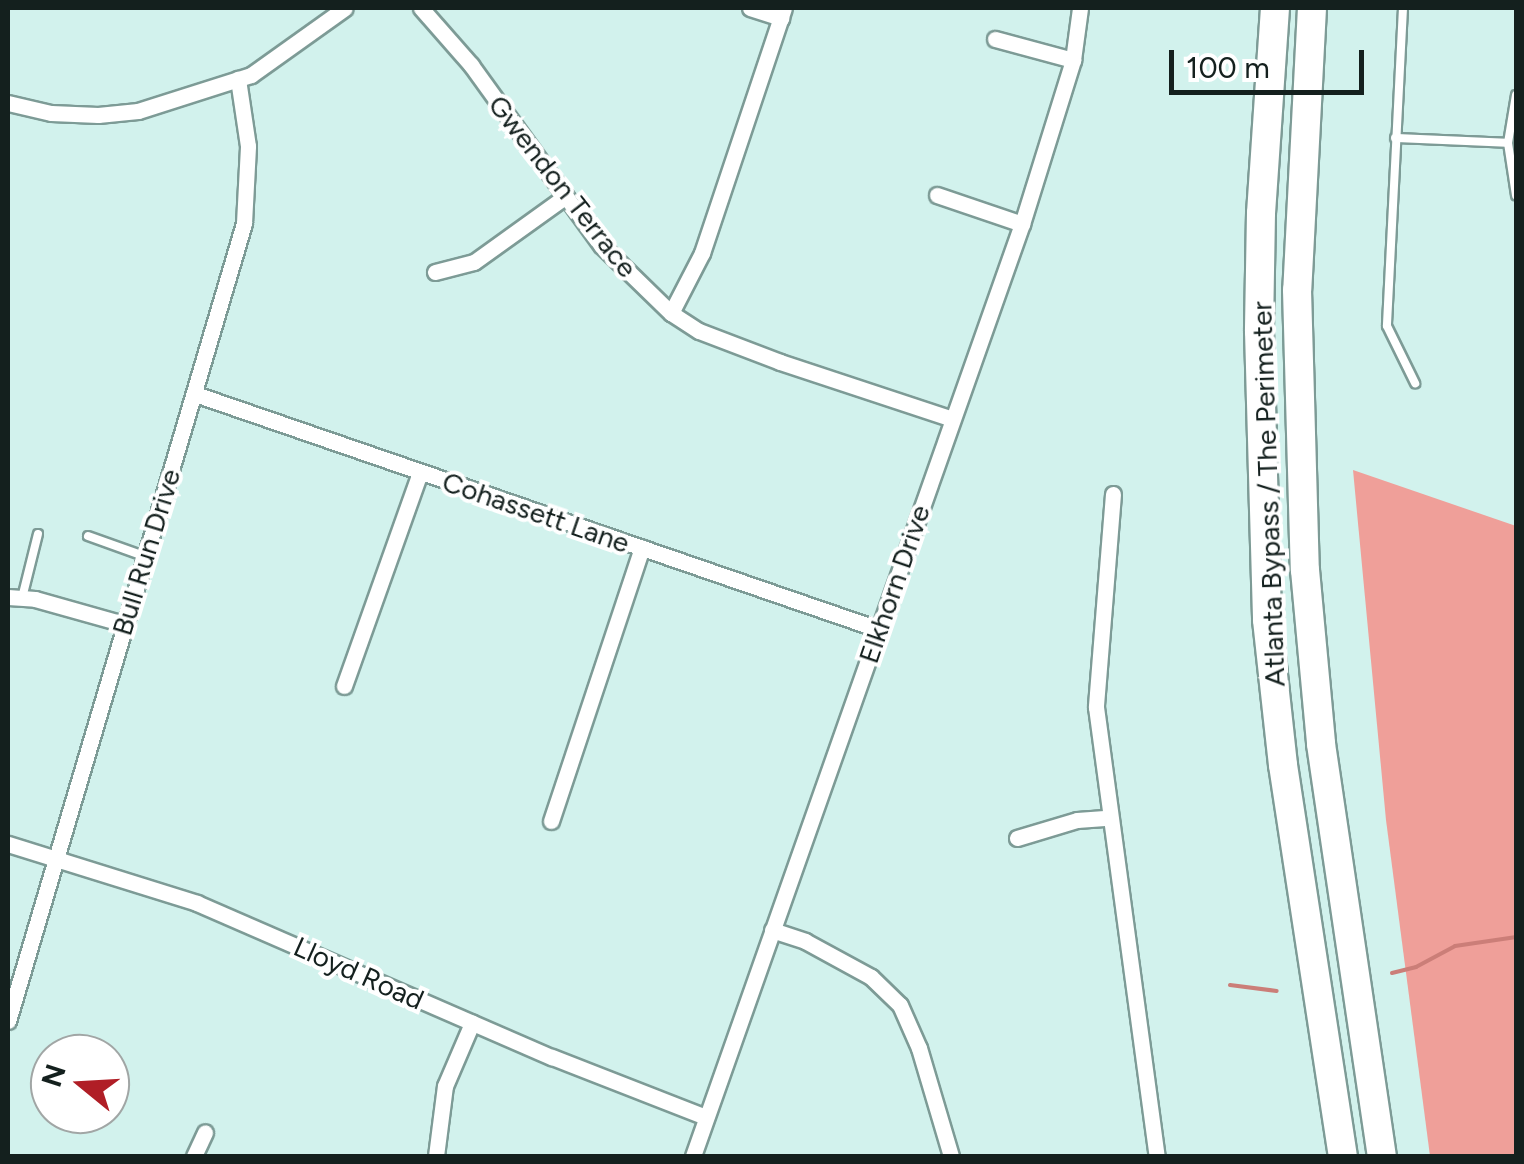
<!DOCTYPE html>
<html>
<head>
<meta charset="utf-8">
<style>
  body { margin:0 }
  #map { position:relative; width:1524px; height:1164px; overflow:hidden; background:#d2f2ed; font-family:Figtree,sans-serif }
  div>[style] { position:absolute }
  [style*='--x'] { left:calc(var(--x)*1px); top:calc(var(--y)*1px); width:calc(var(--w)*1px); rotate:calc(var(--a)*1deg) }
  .forest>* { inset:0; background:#ef9f99 }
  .stream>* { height:4px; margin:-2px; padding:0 2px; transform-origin:2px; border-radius:2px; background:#cb7e78 }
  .roads { filter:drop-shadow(2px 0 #7d9b96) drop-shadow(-2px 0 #7d9b96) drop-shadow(0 2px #7d9b96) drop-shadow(0 -2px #7d9b96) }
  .service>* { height:8px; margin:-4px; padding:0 4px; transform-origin:4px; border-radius:4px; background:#fff }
  .minor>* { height:15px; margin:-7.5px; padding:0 7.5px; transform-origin:7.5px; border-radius:7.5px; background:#fff }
  .motorway>* { height:28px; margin:-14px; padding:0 14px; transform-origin:14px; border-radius:14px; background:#fff }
  span { translate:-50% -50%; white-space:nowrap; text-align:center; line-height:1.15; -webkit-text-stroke:8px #fff; paint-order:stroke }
  .street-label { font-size:28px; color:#14201e }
  .frame { position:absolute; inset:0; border:10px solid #14201e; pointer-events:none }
  .north { position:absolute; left:30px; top:1034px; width:100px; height:100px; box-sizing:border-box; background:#fff; border:2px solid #a1a6a5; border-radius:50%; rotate:288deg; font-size:28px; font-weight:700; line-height:40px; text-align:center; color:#14201e }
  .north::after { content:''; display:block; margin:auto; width:35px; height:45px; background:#b01e26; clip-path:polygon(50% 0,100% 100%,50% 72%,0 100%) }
  .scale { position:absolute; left:1169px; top:50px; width:195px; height:45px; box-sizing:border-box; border:5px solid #14201e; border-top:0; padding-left:12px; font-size:30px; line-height:35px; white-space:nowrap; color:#14201e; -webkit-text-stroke:8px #fff; paint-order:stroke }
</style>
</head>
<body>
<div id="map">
  <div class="forest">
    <i style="clip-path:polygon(1353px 470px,1516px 526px,1516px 1156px,1430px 1156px,1386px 820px)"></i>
  </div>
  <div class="stream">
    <i style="--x:1392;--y:973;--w:25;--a:-14"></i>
    <i style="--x:1416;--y:967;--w:44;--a:-28.3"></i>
    <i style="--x:1455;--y:946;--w:62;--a:-8.4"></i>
    <i style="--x:1230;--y:985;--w:47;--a:7.3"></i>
  </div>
  <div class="roads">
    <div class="service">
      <i style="--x:1403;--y:8;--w:318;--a:92.9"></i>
      <i style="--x:1387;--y:326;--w:64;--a:63.8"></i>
      <i style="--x:1516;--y:95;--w:49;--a:99.5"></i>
      <i style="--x:1508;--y:143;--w:53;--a:81.3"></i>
      <i style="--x:1395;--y:138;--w:113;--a:2.5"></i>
      <i style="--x:88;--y:536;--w:59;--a:19.7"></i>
      <i style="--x:22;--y:598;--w:66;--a:-76"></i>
    </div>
    <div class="minor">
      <i style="--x:421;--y:8;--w:76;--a:48.7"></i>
      <i style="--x:471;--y:65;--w:222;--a:54.2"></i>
      <i style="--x:601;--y:245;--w:98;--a:44.2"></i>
      <i style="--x:671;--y:313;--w:33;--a:33"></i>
      <i style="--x:699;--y:331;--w:87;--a:20.9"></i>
      <i style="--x:780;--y:362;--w:181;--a:18.3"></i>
      <i style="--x:750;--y:8;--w:33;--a:18"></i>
      <i style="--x:995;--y:39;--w:81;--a:15.1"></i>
      <i style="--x:8;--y:103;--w:44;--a:13.1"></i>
      <i style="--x:51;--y:113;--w:47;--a:2.4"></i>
      <i style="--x:98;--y:115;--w:40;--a:-5.7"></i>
      <i style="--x:138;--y:111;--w:119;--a:-17.7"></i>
      <i style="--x:251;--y:75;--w:115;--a:-35.5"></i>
      <i style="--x:937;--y:195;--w:90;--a:18.8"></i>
      <i style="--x:435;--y:272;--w:40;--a:-14.4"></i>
      <i style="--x:474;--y:262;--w:113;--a:-35.7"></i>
      <i style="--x:671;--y:313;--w:68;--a:-62.7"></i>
      <i style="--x:702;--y:253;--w:258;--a:-71.5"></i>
      <i style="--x:195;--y:394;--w:722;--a:18.99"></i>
      <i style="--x:1113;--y:494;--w:214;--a:94.6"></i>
      <i style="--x:1096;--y:707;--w:453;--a:82.3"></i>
      <i style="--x:8;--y:597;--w:27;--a:4"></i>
      <i style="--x:35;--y:599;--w:92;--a:15.7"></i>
      <i style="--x:344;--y:686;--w:227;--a:-70.4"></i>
      <i style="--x:551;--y:821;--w:288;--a:-71.6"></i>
      <i style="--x:1017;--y:838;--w:63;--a:-16.7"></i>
      <i style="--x:1077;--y:820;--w:31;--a:-4"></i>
      <i style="--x:8;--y:844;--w:198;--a:17.3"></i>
      <i style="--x:197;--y:903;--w:387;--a:23.5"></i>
      <i style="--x:552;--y:1057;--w:165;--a:21.3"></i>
      <i style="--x:772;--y:930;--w:35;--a:18"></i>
      <i style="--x:805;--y:941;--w:75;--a:28.6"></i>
      <i style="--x:871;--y:977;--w:40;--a:44"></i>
      <i style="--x:900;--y:1005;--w:47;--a:66.2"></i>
      <i style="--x:919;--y:1048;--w:113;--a:73.5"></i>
      <i style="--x:8;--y:1021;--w:832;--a:-73.52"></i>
      <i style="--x:244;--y:223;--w:77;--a:-87"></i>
      <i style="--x:248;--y:146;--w:68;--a:-98.5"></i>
      <i style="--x:194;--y:1156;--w:26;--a:-65"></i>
      <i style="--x:436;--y:1156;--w:71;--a:-82.7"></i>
      <i style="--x:445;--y:1086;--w:69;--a:-66.8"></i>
      <i style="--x:693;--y:1156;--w:988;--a:-70.56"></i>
      <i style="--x:1022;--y:224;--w:172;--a:-72.7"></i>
      <i style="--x:1073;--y:60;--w:52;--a:-82.3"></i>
    </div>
    <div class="motorway">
      <i style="--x:1275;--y:8;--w:205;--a:93.9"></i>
      <i style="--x:1261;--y:213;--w:118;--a:91"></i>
      <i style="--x:1259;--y:331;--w:289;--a:88.4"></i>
      <i style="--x:1267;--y:620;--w:146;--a:83.7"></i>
      <i style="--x:1283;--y:765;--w:396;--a:81.3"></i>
      <i style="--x:1312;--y:8;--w:282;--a:93"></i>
      <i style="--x:1297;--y:290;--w:280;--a:88.4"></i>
      <i style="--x:1305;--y:570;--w:175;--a:84.7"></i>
      <i style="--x:1321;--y:744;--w:416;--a:81.6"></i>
    </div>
  </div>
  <div class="street-label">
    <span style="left:563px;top:186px;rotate:52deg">Gwendon Terrace</span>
    <span style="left:1268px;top:494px;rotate:-92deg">Atlanta Bypass / The Perimeter</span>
    <span style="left:536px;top:512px;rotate:19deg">Cohassett Lane</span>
    <span style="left:146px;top:552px;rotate:-73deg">Bull Run Drive</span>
    <span style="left:894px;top:584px;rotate:-71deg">Elkhorn Drive</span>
    <span style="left:359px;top:973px;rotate:24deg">Lloyd Road</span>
  </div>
  <div class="frame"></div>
  <div class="north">N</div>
  <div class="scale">100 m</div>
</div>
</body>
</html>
